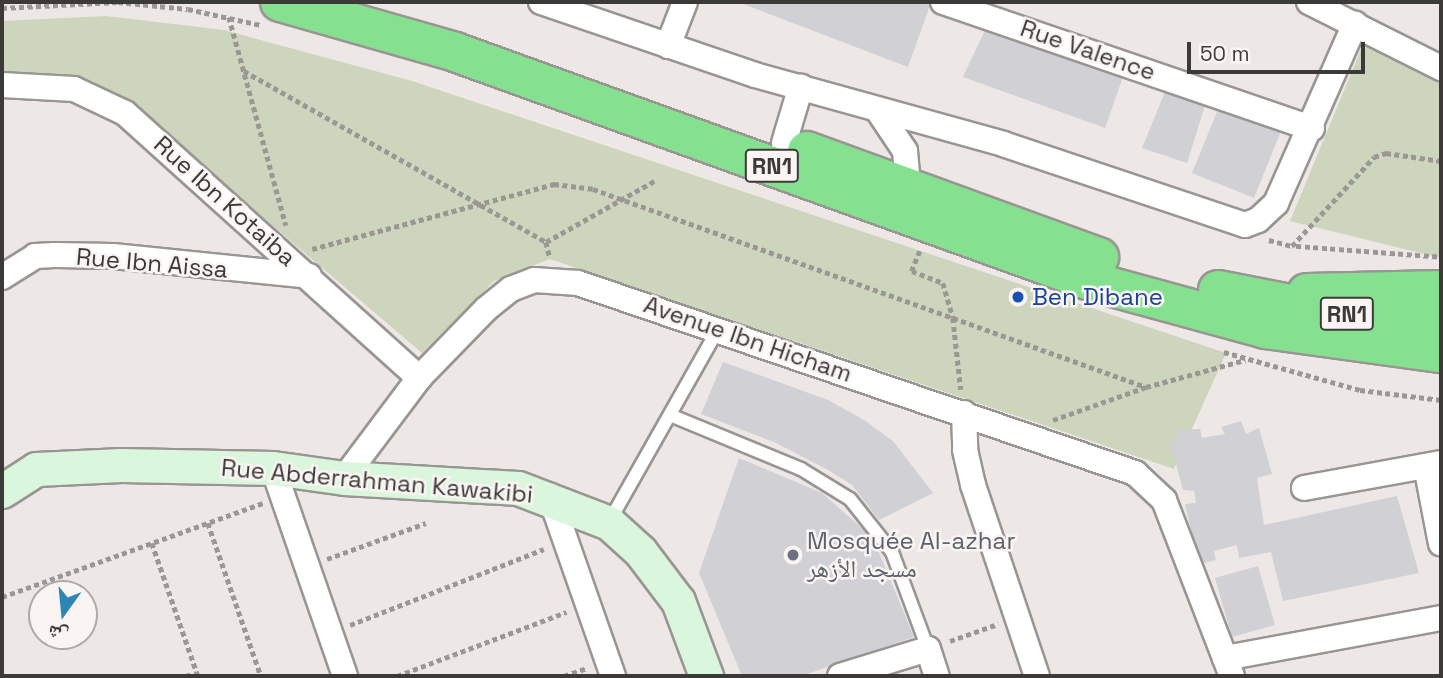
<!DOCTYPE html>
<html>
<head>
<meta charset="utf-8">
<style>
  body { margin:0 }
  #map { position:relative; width:1443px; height:678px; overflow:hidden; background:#ede7e5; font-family:"Space Grotesk","Noto Naskh Arabic",sans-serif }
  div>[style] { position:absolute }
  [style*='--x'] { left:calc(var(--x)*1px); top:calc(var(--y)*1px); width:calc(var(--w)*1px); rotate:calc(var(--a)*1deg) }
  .green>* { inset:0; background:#cdd5bc }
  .building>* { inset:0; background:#d1d0d4 }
  .path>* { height:4.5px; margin-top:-2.25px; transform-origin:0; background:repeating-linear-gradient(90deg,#9b9795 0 5px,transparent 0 8.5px) }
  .roads { filter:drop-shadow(2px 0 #999592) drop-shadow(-2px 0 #999592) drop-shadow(0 2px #999592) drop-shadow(0 -2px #999592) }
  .lane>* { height:12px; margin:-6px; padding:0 6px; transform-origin:6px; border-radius:6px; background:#fff }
  .street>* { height:24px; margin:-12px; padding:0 12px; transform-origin:12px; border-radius:12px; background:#fff }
  .secondary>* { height:33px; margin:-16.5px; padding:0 16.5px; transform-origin:16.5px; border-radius:16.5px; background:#daf6dd }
  .highway>* { height:38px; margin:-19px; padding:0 19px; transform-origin:19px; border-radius:19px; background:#85e08f }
  .dots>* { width:19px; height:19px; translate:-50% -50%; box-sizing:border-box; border:4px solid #faf5f2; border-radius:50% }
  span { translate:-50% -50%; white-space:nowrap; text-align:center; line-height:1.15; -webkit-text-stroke:5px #faf5f2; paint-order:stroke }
  .shield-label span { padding:2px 5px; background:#faf5f2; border:2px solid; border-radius:5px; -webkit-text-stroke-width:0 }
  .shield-label { font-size:23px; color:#3c3a39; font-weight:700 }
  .street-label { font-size:24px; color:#3c3a39 }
  .transit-label { font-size:24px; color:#164399 }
  .left { translate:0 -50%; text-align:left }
  .worship-label { font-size:24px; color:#5b616d }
  .frame { position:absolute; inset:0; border:4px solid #3c3a39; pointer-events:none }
  .north { position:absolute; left:28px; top:580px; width:70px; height:70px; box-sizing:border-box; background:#faf5f2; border:2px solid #aeaaa8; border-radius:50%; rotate:195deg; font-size:19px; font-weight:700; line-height:28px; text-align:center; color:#3c3a39 }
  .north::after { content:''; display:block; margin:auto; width:24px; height:32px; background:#2e86b4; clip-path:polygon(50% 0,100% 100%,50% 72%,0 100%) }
  .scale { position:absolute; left:1187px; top:42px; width:178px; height:32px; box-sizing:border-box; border:4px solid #3c3a39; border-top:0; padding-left:9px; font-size:21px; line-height:24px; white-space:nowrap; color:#3c3a39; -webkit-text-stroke:5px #faf5f2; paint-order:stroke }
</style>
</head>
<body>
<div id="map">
  <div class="green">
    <i style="clip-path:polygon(106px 16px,224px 30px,412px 81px,1226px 353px,1174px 469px,550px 259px,494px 281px,422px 353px,117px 93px,70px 76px,2px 71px,2px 21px)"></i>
    <i style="clip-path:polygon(1367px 35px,1441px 71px,1441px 258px,1290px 221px)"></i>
  </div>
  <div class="building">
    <i style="clip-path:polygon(738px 2px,921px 2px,930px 5px,908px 67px)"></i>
    <i style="clip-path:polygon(988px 24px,1125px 71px,1105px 128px,963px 77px)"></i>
    <i style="clip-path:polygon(1167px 87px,1206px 102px,1187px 163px,1142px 148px)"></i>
    <i style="clip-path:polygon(1219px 107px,1281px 131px,1254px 198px,1192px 173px)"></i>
    <i style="clip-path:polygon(723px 362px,828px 400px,864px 420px,893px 441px,933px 493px,879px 520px,852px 485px,830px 471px,776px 443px,701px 414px)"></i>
    <i style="clip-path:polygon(1241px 421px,1246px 434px,1259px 428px,1272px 474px,1257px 478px,1264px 525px,1397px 496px,1419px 573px,1283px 601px,1271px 552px,1239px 558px,1237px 545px,1214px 551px,1216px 560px,1199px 564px,1185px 504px,1196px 503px,1194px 491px,1183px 490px,1170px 442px,1179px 440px,1177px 430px,1200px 429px,1202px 438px,1225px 434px,1221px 427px)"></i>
    <i style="clip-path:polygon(739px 458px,822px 493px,873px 538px,914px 637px,801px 676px,742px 676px,699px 573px)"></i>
    <i style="clip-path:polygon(1258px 566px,1275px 625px,1232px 637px,1215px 578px)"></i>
  </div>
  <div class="path">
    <i style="--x:2;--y:8;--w:116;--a:-3"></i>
    <i style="--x:118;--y:2;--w:70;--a:5.7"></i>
    <i style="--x:188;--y:9;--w:75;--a:12.4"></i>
    <i style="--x:229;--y:17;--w:216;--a:74.7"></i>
    <i style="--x:244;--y:71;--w:347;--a:29.5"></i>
    <i style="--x:546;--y:242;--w:16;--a:76"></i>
    <i style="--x:1269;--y:240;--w:24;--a:15"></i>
    <i style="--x:546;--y:242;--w:126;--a:-29.4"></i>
    <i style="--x:312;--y:249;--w:251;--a:-15"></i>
    <i style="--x:554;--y:184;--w:39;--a:7"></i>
    <i style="--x:593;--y:189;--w:587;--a:19.7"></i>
    <i style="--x:920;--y:251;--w:22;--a:112"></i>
    <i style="--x:912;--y:271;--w:33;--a:21"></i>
    <i style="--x:943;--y:283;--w:36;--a:74"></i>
    <i style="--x:953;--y:318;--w:72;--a:83.7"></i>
    <i style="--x:1437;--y:257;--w:145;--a:-175.7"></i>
    <i style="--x:1292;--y:246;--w:121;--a:-47.3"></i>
    <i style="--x:1374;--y:157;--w:13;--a:-18"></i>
    <i style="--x:1386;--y:153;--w:56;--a:8.3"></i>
    <i style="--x:1224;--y:352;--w:141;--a:15.6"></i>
    <i style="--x:1360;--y:390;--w:82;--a:7"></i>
    <i style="--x:1053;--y:420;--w:99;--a:-19.5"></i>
    <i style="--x:1146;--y:387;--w:103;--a:-15.3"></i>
    <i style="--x:208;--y:523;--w:162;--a:70.9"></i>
    <i style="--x:152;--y:543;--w:141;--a:70.9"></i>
    <i style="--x:327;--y:559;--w:105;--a:-20"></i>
    <i style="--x:2;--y:597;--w:277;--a:-19.8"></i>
    <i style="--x:350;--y:625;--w:208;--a:-21.4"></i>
    <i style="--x:950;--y:641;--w:51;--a:-19.5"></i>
    <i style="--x:186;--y:676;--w:11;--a:-15"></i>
    <i style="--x:397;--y:676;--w:181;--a:-20.7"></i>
    <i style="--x:564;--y:676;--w:24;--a:-19"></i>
  </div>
  <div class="roads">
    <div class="lane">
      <i style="--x:670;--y:415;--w:142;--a:22.4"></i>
      <i style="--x:801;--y:469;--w:57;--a:31.5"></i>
      <i style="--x:850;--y:499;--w:68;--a:51.6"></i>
      <i style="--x:892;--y:552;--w:103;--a:69.6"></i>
      <i style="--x:609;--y:522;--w:222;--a:-60.5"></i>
    </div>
    <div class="street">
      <i style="--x:541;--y:2;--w:226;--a:18.8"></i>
      <i style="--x:755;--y:75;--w:257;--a:15.5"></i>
      <i style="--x:1003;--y:144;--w:255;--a:18.5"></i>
      <i style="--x:1245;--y:225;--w:14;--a:-21"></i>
      <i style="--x:1258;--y:220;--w:25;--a:-43"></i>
      <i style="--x:1276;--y:203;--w:196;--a:-66.2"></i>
      <i style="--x:943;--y:2;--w:390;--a:18.9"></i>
      <i style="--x:1309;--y:2;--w:148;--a:26.6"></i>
      <i style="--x:668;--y:46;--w:47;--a:-68.9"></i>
      <i style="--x:2;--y:85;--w:72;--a:3.2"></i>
      <i style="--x:74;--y:89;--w:56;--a:25.2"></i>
      <i style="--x:125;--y:113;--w:396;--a:42"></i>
      <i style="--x:879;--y:112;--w:47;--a:56.3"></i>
      <i style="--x:905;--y:151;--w:35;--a:85"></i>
      <i style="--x:784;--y:143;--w:59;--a:-73.4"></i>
      <i style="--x:2;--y:277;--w:39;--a:-32"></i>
      <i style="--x:35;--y:256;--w:20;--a:-3"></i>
      <i style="--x:55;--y:255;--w:58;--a:1"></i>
      <i style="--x:113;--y:256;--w:197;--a:5.8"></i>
      <i style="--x:964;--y:413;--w:37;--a:88"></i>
      <i style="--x:965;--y:450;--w:36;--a:77"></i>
      <i style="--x:973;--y:485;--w:201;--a:71.5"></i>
      <i style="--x:1426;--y:466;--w:79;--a:79.1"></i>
      <i style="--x:273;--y:468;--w:220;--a:70.9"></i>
      <i style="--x:344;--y:478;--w:125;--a:-53.1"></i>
      <i style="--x:419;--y:378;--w:96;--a:-45.8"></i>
      <i style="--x:486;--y:309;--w:32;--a:-39"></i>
      <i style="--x:511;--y:289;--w:25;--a:-21"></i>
      <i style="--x:534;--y:280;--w:44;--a:3.9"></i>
      <i style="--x:578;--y:283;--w:589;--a:18.84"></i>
      <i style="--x:1135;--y:473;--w:40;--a:43"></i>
      <i style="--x:1164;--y:500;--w:189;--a:68.9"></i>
      <i style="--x:1304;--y:488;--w:139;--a:-10.3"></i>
      <i style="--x:550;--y:496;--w:191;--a:70.7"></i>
      <i style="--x:1225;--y:658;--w:220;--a:-10.5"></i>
      <i style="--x:840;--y:676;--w:92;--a:-17.1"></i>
      <i style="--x:928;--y:649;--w:28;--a:72"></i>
    </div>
    <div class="secondary">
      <i style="--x:2;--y:491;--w:40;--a:-32.9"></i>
      <i style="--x:36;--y:469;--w:85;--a:-2.7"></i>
      <i style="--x:121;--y:465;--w:152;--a:1.1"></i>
      <i style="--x:273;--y:468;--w:72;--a:8"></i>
      <i style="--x:344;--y:478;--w:174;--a:3.3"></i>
      <i style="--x:518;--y:488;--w:97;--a:21"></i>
      <i style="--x:609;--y:523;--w:42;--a:42.1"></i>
      <i style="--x:640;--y:551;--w:63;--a:52.8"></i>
      <i style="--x:678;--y:601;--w:80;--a:69.5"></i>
    </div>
    <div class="highway">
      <i style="--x:280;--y:2;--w:182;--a:15.9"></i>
      <i style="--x:455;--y:52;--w:675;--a:19.83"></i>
      <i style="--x:1090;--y:281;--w:181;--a:15.3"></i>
      <i style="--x:1265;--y:329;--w:178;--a:7.8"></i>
      <i style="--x:807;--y:151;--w:311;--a:20"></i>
      <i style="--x:1218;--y:290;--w:120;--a:11"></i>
      <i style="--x:1336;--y:313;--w:106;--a:6.5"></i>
      <i style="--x:1307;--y:293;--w:134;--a:-1.3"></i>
    </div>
  </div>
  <div class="dots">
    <i style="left:1018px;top:297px;background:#1a4fb4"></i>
    <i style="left:793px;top:555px;background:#6b7280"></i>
  </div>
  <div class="shield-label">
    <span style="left:772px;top:166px">RN1</span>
    <span style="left:1347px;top:314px">RN1</span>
  </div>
  <div class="street-label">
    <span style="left:1088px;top:50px;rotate:19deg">Rue Valence</span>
    <span style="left:225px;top:201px;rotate:42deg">Rue Ibn Kotaiba</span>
    <span style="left:152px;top:263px;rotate:5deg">Rue Ibn Aissa</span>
    <span style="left:748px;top:339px;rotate:19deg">Avenue Ibn Hicham</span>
    <span style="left:377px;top:481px;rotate:5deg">Rue Abderrahman Kawakibi</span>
  </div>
  <div class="transit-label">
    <span class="left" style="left:1032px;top:297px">Ben Dibane</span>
  </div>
  <div class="worship-label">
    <span class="left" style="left:807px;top:555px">Mosquée Al-azhar<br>مسجد الأزهر</span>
  </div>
  <div class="frame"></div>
  <div class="north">ش</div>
  <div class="scale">50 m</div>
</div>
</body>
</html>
